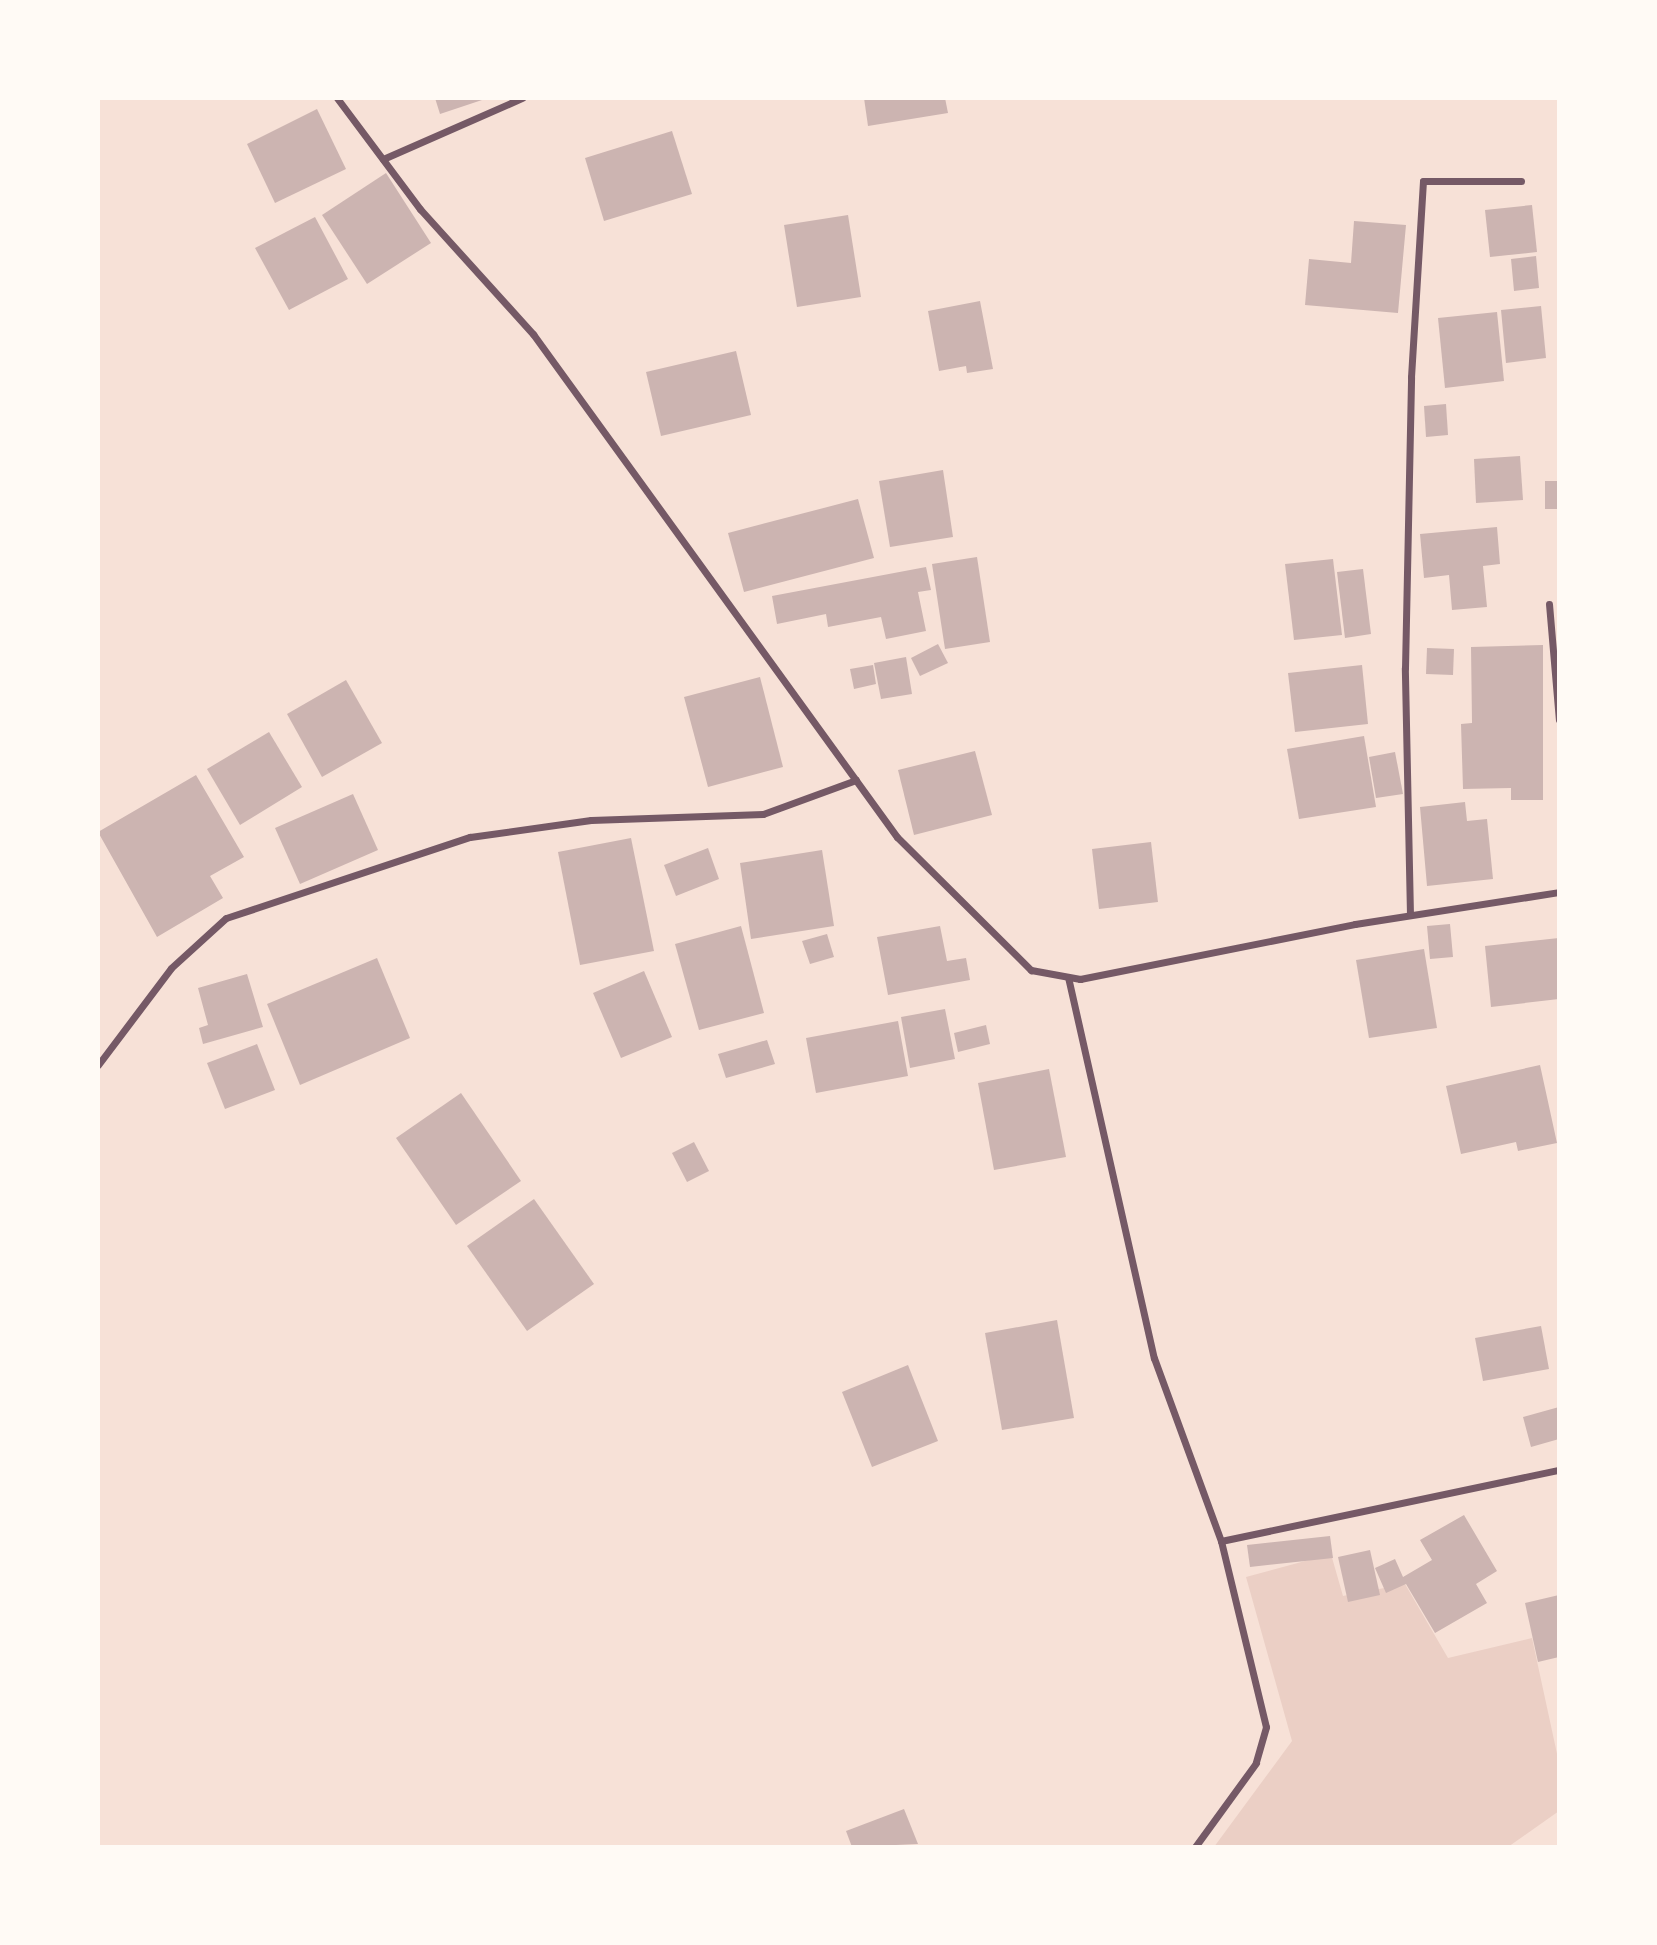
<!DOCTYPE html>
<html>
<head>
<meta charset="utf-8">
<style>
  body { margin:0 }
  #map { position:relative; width:1657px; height:1945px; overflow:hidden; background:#f7e1d7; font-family:"Noto Serif",serif }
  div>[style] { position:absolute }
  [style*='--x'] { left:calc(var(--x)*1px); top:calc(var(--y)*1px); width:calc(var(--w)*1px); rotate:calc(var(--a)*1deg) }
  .green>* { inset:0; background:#ebcfc5 }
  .building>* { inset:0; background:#ccb4b1 }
  .minor>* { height:7px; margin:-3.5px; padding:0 3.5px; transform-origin:3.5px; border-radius:3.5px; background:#755966 }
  span { translate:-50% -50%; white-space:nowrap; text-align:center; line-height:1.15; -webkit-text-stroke:5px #fffaf5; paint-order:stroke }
  .frame { position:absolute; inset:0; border:100px solid #fffaf5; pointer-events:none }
</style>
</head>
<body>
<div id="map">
  <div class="green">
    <i style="clip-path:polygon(1331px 1554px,1343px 1596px,1405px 1584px,1448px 1658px,1532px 1638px,1559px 1763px,1559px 1811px,1508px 1847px,1214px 1847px,1292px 1741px,1246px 1577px)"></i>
  </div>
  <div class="building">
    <i style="clip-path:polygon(435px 98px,488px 98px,440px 114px)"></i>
    <i style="clip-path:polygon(864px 98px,945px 98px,948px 113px,868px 126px)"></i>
    <i style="clip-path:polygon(317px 109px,346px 169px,275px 203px,247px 144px)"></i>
    <i style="clip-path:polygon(672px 131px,692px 194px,604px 221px,585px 158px)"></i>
    <i style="clip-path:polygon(386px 173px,431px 243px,367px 284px,322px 215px)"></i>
    <i style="clip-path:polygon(1532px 205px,1537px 252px,1490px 257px,1485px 210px)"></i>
    <i style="clip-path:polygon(848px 215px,861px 297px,797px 307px,784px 225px)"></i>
    <i style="clip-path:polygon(315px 217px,348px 279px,289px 310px,255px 248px)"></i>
    <i style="clip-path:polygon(1354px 221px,1406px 225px,1398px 313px,1305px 305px,1309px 259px,1351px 263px)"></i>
    <i style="clip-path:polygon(1536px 256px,1539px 288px,1514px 291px,1511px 259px)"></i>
    <i style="clip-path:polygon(980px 301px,993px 369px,967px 373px,966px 366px,939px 371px,928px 311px)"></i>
    <i style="clip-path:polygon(1541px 306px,1546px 358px,1506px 363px,1501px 310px)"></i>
    <i style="clip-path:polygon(1497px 312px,1504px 381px,1445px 388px,1438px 318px)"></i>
    <i style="clip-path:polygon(736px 351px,751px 415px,661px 436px,646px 372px)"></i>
    <i style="clip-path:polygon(1446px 404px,1448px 435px,1426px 437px,1424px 406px)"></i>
    <i style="clip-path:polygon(1520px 456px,1523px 500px,1476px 503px,1474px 459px)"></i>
    <i style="clip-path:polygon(943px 470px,953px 537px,890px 547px,879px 481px)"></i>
    <i style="clip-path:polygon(1545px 481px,1559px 481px,1559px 509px,1545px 509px)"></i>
    <i style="clip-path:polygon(858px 499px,874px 558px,744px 592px,728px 533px)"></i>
    <i style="clip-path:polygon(1497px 527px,1500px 564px,1483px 566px,1487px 607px,1452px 610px,1449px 575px,1424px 578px,1420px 534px)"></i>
    <i style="clip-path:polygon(977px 557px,990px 642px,945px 649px,932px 564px)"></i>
    <i style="clip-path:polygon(1333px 559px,1342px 635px,1294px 640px,1285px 564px)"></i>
    <i style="clip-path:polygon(926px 567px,931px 590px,918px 592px,926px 631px,886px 639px,881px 617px,828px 627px,826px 614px,777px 624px,772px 596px)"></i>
    <i style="clip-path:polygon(1363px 569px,1371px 634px,1345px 638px,1337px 572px)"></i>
    <i style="clip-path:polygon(938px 644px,948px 663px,920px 676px,911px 658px)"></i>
    <i style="clip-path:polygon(1543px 645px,1543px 800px,1511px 800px,1511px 788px,1463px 789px,1461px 724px,1472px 723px,1471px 647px)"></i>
    <i style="clip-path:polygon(1427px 648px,1454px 649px,1453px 675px,1426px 674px)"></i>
    <i style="clip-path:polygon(906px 657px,912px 694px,881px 699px,874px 663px)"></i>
    <i style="clip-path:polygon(873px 665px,876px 684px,854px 689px,850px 669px)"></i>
    <i style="clip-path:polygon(1362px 665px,1368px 724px,1295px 732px,1288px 673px)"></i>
    <i style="clip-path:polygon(760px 677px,783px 767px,708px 787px,684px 697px)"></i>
    <i style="clip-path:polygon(346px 680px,382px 743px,322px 777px,287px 714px)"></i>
    <i style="clip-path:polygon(269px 732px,302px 787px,240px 825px,207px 769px)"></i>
    <i style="clip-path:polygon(1364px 736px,1376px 807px,1299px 819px,1287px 749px)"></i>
    <i style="clip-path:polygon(975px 751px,992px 815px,914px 835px,898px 770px)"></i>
    <i style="clip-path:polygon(1395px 752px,1403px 794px,1376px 798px,1369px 757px)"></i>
    <i style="clip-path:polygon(196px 775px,244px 857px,210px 876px,223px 898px,157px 937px,98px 832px)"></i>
    <i style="clip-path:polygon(353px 794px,378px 850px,300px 884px,275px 828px)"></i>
    <i style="clip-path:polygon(1465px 802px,1467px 821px,1487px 819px,1493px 879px,1427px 886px,1420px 807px)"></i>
    <i style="clip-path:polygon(631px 838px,654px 951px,580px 965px,558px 852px)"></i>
    <i style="clip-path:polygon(1151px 842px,1158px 902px,1099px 909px,1092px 849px)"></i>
    <i style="clip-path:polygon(708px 848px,719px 879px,676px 896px,664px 865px)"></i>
    <i style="clip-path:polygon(822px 850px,834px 926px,751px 939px,740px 863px)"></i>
    <i style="clip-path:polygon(1450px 924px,1453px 957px,1430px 959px,1427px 926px)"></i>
    <i style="clip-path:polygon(741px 926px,764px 1013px,699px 1030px,675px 944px)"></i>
    <i style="clip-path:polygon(940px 926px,947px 961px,966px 958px,970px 980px,888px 995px,877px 937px)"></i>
    <i style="clip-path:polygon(827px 934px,834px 957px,810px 964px,802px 941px)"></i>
    <i style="clip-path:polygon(1559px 938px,1559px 999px,1491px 1007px,1485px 946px)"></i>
    <i style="clip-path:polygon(1424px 949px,1437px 1028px,1369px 1038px,1356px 960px)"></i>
    <i style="clip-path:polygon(377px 958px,410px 1038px,300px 1085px,267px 1004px)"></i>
    <i style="clip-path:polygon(644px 971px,672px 1037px,621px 1058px,593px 993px)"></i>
    <i style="clip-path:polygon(247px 974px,263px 1027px,203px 1044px,199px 1028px,208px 1025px,198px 988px)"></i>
    <i style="clip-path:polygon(945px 1009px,955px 1059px,910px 1068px,901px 1017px)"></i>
    <i style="clip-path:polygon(898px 1021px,908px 1076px,816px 1093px,806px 1038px)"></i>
    <i style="clip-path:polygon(986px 1025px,990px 1044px,958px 1052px,954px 1033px)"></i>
    <i style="clip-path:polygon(767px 1040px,775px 1064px,726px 1078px,718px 1054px)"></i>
    <i style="clip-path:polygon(257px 1044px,275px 1090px,225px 1109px,207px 1063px)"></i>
    <i style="clip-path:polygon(1540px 1065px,1557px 1143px,1518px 1151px,1516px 1142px,1461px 1154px,1446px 1086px)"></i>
    <i style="clip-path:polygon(1049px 1069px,1066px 1157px,994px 1170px,978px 1083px)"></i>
    <i style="clip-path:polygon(461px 1093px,521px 1181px,456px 1225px,396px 1138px)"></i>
    <i style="clip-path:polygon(694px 1142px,709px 1171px,687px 1182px,672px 1153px)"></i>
    <i style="clip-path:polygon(534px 1199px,594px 1284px,527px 1331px,467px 1246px)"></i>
    <i style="clip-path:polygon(1057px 1320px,1074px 1418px,1002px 1430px,985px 1333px)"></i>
    <i style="clip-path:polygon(1541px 1326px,1549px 1369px,1483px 1381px,1475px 1338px)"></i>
    <i style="clip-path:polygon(908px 1365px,938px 1441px,872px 1467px,842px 1392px)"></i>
    <i style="clip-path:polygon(1559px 1407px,1559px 1439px,1531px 1447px,1523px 1417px)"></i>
    <i style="clip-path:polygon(1464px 1515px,1497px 1571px,1476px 1584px,1487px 1603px,1435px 1633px,1406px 1584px,1386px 1593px,1375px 1568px,1395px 1559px,1403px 1577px,1432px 1560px,1420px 1540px)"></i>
    <i style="clip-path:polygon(1330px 1536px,1333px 1558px,1250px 1567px,1247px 1545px)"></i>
    <i style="clip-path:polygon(1370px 1550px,1380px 1595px,1348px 1602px,1338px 1557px)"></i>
    <i style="clip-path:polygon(1559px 1595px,1559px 1657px,1538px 1662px,1525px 1603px)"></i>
    <i style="clip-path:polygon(904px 1809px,918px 1844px,852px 1847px,846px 1831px)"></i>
  </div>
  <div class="minor">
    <i style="--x:337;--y:98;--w:139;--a:53.2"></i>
    <i style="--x:420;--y:209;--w:169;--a:47.9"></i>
    <i style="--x:533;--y:334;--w:621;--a:54.11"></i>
    <i style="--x:897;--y:837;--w:189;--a:44.8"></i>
    <i style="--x:1031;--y:970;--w:50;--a:10.4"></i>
    <i style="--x:1080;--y:979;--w:280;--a:-11.3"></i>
    <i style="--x:1355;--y:924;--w:206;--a:-8.9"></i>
    <i style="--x:383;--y:159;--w:152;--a:-23.7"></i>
    <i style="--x:1549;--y:604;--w:116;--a:85.1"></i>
    <i style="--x:1410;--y:915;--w:247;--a:-91.2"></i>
    <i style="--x:1405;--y:668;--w:291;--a:-88.8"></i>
    <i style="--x:1411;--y:377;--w:196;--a:-86.5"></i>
    <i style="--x:1423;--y:181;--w:98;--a:0"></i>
    <i style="--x:1068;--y:977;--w:391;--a:77.3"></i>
    <i style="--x:1154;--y:1358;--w:195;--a:69.9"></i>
    <i style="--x:1221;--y:1541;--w:191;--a:76.4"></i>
    <i style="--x:1266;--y:1727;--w:37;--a:106"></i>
    <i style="--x:1256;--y:1763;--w:104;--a:126"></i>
    <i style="--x:98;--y:1065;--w:121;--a:-53"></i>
    <i style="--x:171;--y:968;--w:74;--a:-42.3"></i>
    <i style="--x:226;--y:918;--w:257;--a:-18.4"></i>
    <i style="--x:470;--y:837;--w:122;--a:-8"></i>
    <i style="--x:591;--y:820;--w:172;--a:-2"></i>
    <i style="--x:763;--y:814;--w:99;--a:-20.1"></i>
    <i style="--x:1221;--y:1541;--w:345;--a:-11.9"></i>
  </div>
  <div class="frame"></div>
</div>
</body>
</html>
